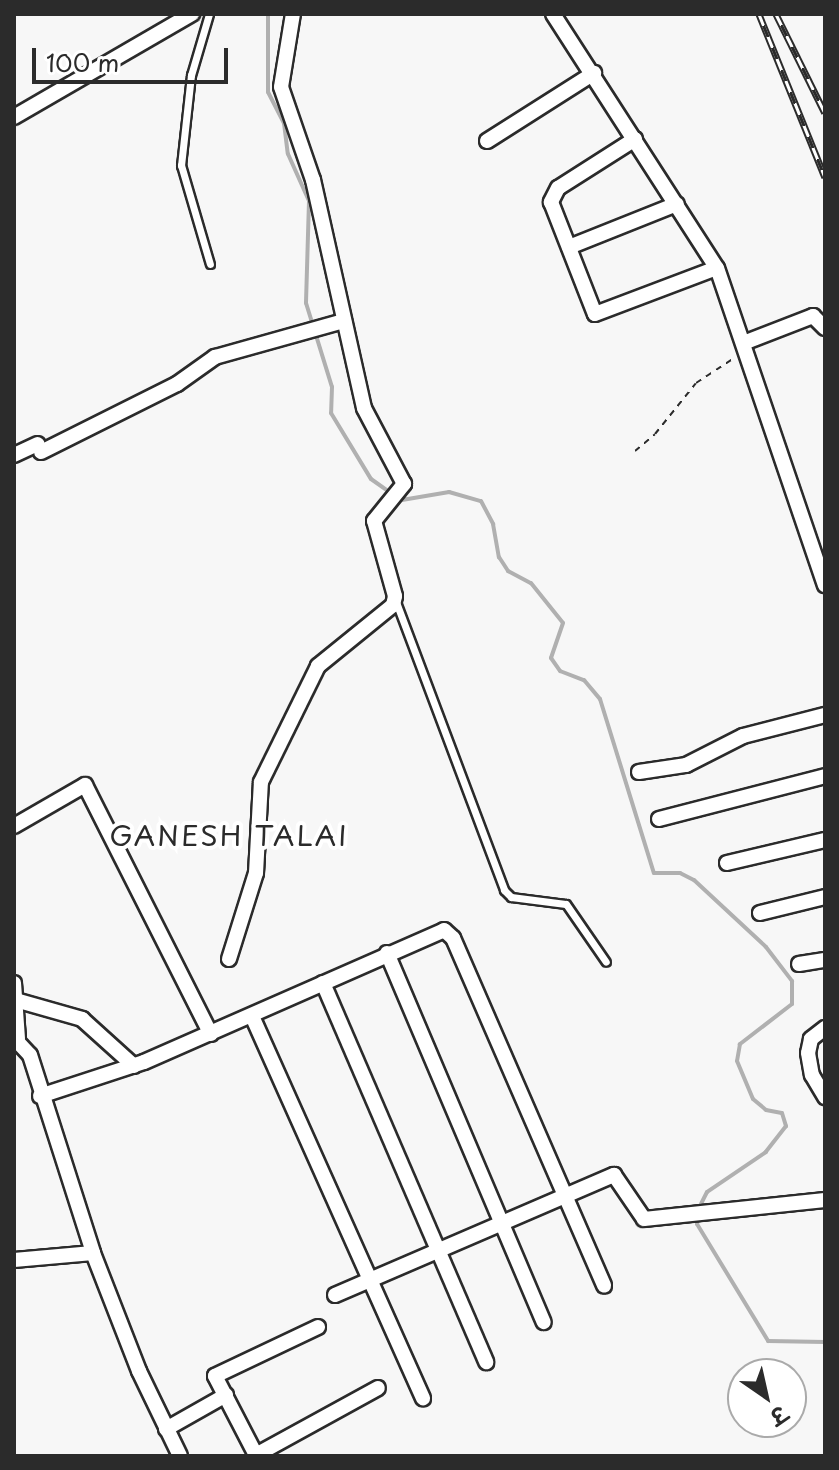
<!DOCTYPE html>
<html>
<head>
<meta charset="utf-8">
<style>
  body { margin:0 }
  #map { position:relative; width:839px; height:1470px; overflow:hidden; background:#f7f7f7; font-family:"Playpen Sans","Playpen Sans Deva",sans-serif }
  div>[style] { position:absolute }
  [style*='--x'] { left:calc(var(--x)*1px); top:calc(var(--y)*1px); width:calc(var(--w)*1px); rotate:calc(var(--a)*1deg) }
  .stream>* { height:4px; margin:-2px; padding:0 2px; transform-origin:2px; border-radius:2px; background:#b0b0b0 }
  .path>* { height:2px; margin-top:-1px; transform-origin:0; background:repeating-linear-gradient(90deg,#2b2b2b 0 6px,transparent 0 12px) }
  .roads { filter:drop-shadow(2px 0 #2b2b2b) drop-shadow(-2px 0 #2b2b2b) drop-shadow(0 2px #2b2b2b) drop-shadow(0 -2px #2b2b2b) }
  .service>* { height:7px; margin:-3.5px; padding:0 3.5px; transform-origin:3.5px; border-radius:3.5px; background:#fff }
  .minor>* { height:14px; margin:-7px; padding:0 7px; transform-origin:7px; border-radius:7px; background:#fff }
  .rail>* { height:7px; margin-top:-3.5px; transform-origin:0; background:repeating-linear-gradient(90deg,#fff 0 12px,#2b2b2b 0 24px); box-sizing:border-box; border-block:2px solid #2b2b2b }
  span { translate:-50% -50%; white-space:nowrap; text-align:center; line-height:1.15; -webkit-text-stroke:8px #fff; paint-order:stroke }
  .neighbourhood-label { font-size:28px; color:#2b2b2b; letter-spacing:2px }
  .frame { position:absolute; inset:0; border:16px solid #2b2b2b; pointer-events:none }
  .north { position:absolute; left:727px; top:1358px; width:80px; height:80px; box-sizing:border-box; background:#fff; border:2px solid #aaa; border-radius:50%; rotate:146deg; font-size:22px; font-weight:700; line-height:32px; text-align:center; color:#2b2b2b }
  .north::after { content:''; display:block; margin:auto; width:28px; height:36px; background:#2b2b2b; clip-path:polygon(50% 0,100% 100%,50% 72%,0 100%) }
  .scale { position:absolute; left:32px; top:48px; width:196px; height:36px; box-sizing:border-box; border:4px solid #2b2b2b; border-top:0; padding-left:10px; font-size:24px; line-height:28px; white-space:nowrap; color:#2b2b2b; -webkit-text-stroke:6px #fff; paint-order:stroke }
</style>
</head>
<body>
<div id="map">
  <div class="stream">
    <i style="--x:268;--y:14;--w:78;--a:90"></i>
    <i style="--x:268;--y:92;--w:35;--a:63"></i>
    <i style="--x:284;--y:123;--w:31;--a:83"></i>
    <i style="--x:288;--y:154;--w:51;--a:65.9"></i>
    <i style="--x:309;--y:201;--w:102;--a:91.7"></i>
    <i style="--x:306;--y:303;--w:88;--a:72.8"></i>
    <i style="--x:332;--y:387;--w:26;--a:92"></i>
    <i style="--x:331;--y:413;--w:77;--a:58.8"></i>
    <i style="--x:371;--y:479;--w:24;--a:35"></i>
    <i style="--x:396;--y:501;--w:54;--a:-9.6"></i>
    <i style="--x:449;--y:492;--w:33;--a:16"></i>
    <i style="--x:481;--y:501;--w:26;--a:62"></i>
    <i style="--x:493;--y:524;--w:34;--a:80"></i>
    <i style="--x:499;--y:557;--w:17;--a:57"></i>
    <i style="--x:508;--y:571;--w:26;--a:28"></i>
    <i style="--x:531;--y:583;--w:51;--a:51.3"></i>
    <i style="--x:563;--y:623;--w:37;--a:109"></i>
    <i style="--x:551;--y:658;--w:16;--a:55"></i>
    <i style="--x:560;--y:671;--w:26;--a:21"></i>
    <i style="--x:584;--y:680;--w:25;--a:50"></i>
    <i style="--x:600;--y:699;--w:182;--a:72.8"></i>
    <i style="--x:654;--y:873;--w:26;--a:0"></i>
    <i style="--x:680;--y:873;--w:16;--a:27"></i>
    <i style="--x:694;--y:880;--w:98;--a:42.9"></i>
    <i style="--x:766;--y:947;--w:43;--a:52.6"></i>
    <i style="--x:792;--y:981;--w:23;--a:90"></i>
    <i style="--x:792;--y:1004;--w:66;--a:142.4"></i>
    <i style="--x:740;--y:1044;--w:17;--a:100"></i>
    <i style="--x:737;--y:1061;--w:41;--a:67.2"></i>
    <i style="--x:753;--y:1099;--w:17;--a:40"></i>
    <i style="--x:766;--y:1110;--w:16;--a:11"></i>
    <i style="--x:782;--y:1113;--w:14;--a:73"></i>
    <i style="--x:786;--y:1126;--w:33;--a:128"></i>
    <i style="--x:766;--y:1152;--w:71;--a:145.9"></i>
    <i style="--x:707;--y:1192;--w:18;--a:117"></i>
    <i style="--x:698;--y:1217;--w:7;--a:98"></i>
    <i style="--x:697;--y:1224;--w:137;--a:58.7"></i>
    <i style="--x:768;--y:1341;--w:57;--a:1"></i>
  </div>
  <div class="path">
    <i style="--x:635;--y:451;--w:26;--a:-40"></i>
    <i style="--x:655;--y:434;--w:65;--a:-51.2"></i>
    <i style="--x:696;--y:383;--w:45;--a:-33.3"></i>
  </div>
  <div class="roads">
    <div class="service">
      <i style="--x:209;--y:14;--w:64;--a:106.4"></i>
      <i style="--x:191;--y:75;--w:91;--a:96.3"></i>
      <i style="--x:181;--y:165;--w:103;--a:73.7"></i>
      <i style="--x:396;--y:602;--w:308;--a:69.4"></i>
      <i style="--x:504;--y:890;--w:10;--a:45"></i>
      <i style="--x:511;--y:897;--w:55;--a:7.3"></i>
      <i style="--x:566;--y:904;--w:70;--a:55.4"></i>
    </div>
    <div class="minor">
      <i style="--x:553;--y:14;--w:302;--a:57.2"></i>
      <i style="--x:717;--y:268;--w:335;--a:71.2"></i>
      <i style="--x:14;--y:117;--w:206;--a:-30.1"></i>
      <i style="--x:635;--y:139;--w:91;--a:147.5"></i>
      <i style="--x:558;--y:188;--w:16;--a:117"></i>
      <i style="--x:551;--y:202;--w:120;--a:68.6"></i>
      <i style="--x:595;--y:314;--w:130;--a:-20.7"></i>
      <i style="--x:487;--y:141;--w:127;--a:-32.4"></i>
      <i style="--x:569;--y:247;--w:116;--a:-21.7"></i>
      <i style="--x:746;--y:342;--w:72;--a:-21.2"></i>
      <i style="--x:813;--y:316;--w:17;--a:45"></i>
      <i style="--x:41;--y:452;--w:152;--a:-26.6"></i>
      <i style="--x:177;--y:384;--w:47;--a:-35.4"></i>
      <i style="--x:215;--y:357;--w:134;--a:-15.6"></i>
      <i style="--x:14;--y:455;--w:26;--a:-25"></i>
      <i style="--x:639;--y:772;--w:48;--a:-8.5"></i>
      <i style="--x:686;--y:765;--w:64;--a:-27"></i>
      <i style="--x:743;--y:736;--w:85;--a:-14.4"></i>
      <i style="--x:659;--y:819;--w:171;--a:-14.5"></i>
      <i style="--x:14;--y:826;--w:82;--a:-30"></i>
      <i style="--x:85;--y:785;--w:279;--a:63.2"></i>
      <i style="--x:727;--y:863;--w:101;--a:-13.2"></i>
      <i style="--x:760;--y:913;--w:67;--a:-13.8"></i>
      <i style="--x:387;--y:953;--w:401;--a:67"></i>
      <i style="--x:229;--y:959;--w:90;--a:-72.6"></i>
      <i style="--x:256;--y:873;--w:91;--a:-86.9"></i>
      <i style="--x:261;--y:782;--w:129;--a:-63.8"></i>
      <i style="--x:318;--y:666;--w:97;--a:-39.1"></i>
      <i style="--x:393;--y:605;--w:9;--a:-77"></i>
      <i style="--x:395;--y:596;--w:78;--a:-105.6"></i>
      <i style="--x:374;--y:521;--w:48;--a:-51"></i>
      <i style="--x:404;--y:484;--w:86;--a:-117.8"></i>
      <i style="--x:364;--y:408;--w:234;--a:-102.6"></i>
      <i style="--x:313;--y:180;--w:98;--a:-109"></i>
      <i style="--x:281;--y:87;--w:74;--a:-80.7"></i>
      <i style="--x:799;--y:964;--w:26;--a:-9"></i>
      <i style="--x:14;--y:983;--w:56;--a:85.9"></i>
      <i style="--x:323;--y:983;--w:413;--a:66.7"></i>
      <i style="--x:19;--y:1001;--w:66;--a:15.9"></i>
      <i style="--x:82;--y:1019;--w:70;--a:42.1"></i>
      <i style="--x:252;--y:1016;--w:419;--a:65.9"></i>
      <i style="--x:825;--y:1028;--w:18;--a:142"></i>
      <i style="--x:811;--y:1039;--w:14;--a:102"></i>
      <i style="--x:808;--y:1053;--w:22;--a:80"></i>
      <i style="--x:812;--y:1075;--w:26;--a:59"></i>
      <i style="--x:14;--y:1038;--w:23;--a:47"></i>
      <i style="--x:30;--y:1055;--w:208;--a:72.3"></i>
      <i style="--x:93;--y:1253;--w:127;--a:68.7"></i>
      <i style="--x:139;--y:1371;--w:94;--a:64.2"></i>
      <i style="--x:40;--y:1096;--w:109;--a:-18.1"></i>
      <i style="--x:144;--y:1062;--w:328;--a:-23.7"></i>
      <i style="--x:444;--y:930;--w:12;--a:42"></i>
      <i style="--x:453;--y:938;--w:379;--a:66.5"></i>
      <i style="--x:14;--y:1260;--w:79;--a:-5.1"></i>
      <i style="--x:335;--y:1295;--w:304;--a:-23.3"></i>
      <i style="--x:614;--y:1175;--w:53;--a:55.7"></i>
      <i style="--x:644;--y:1219;--w:182;--a:-6"></i>
      <i style="--x:318;--y:1327;--w:114;--a:154.6"></i>
      <i style="--x:215;--y:1376;--w:89;--a:62.6"></i>
      <i style="--x:256;--y:1455;--w:139;--a:-28.8"></i>
      <i style="--x:166;--y:1429;--w:69;--a:-29.5"></i>
    </div>
  </div>
  <div class="rail">
    <i style="--x:759;--y:14;--w:176;--a:68"></i>
    <i style="--x:776;--y:14;--w:110;--a:63.7"></i>
  </div>
  <div class="neighbourhood-label">
    <span style="left:229px;top:835px">GANESH TALAI</span>
  </div>
  <div class="frame"></div>
  <div class="north">उ</div>
  <div class="scale">100 m</div>
</div>
</body>
</html>
